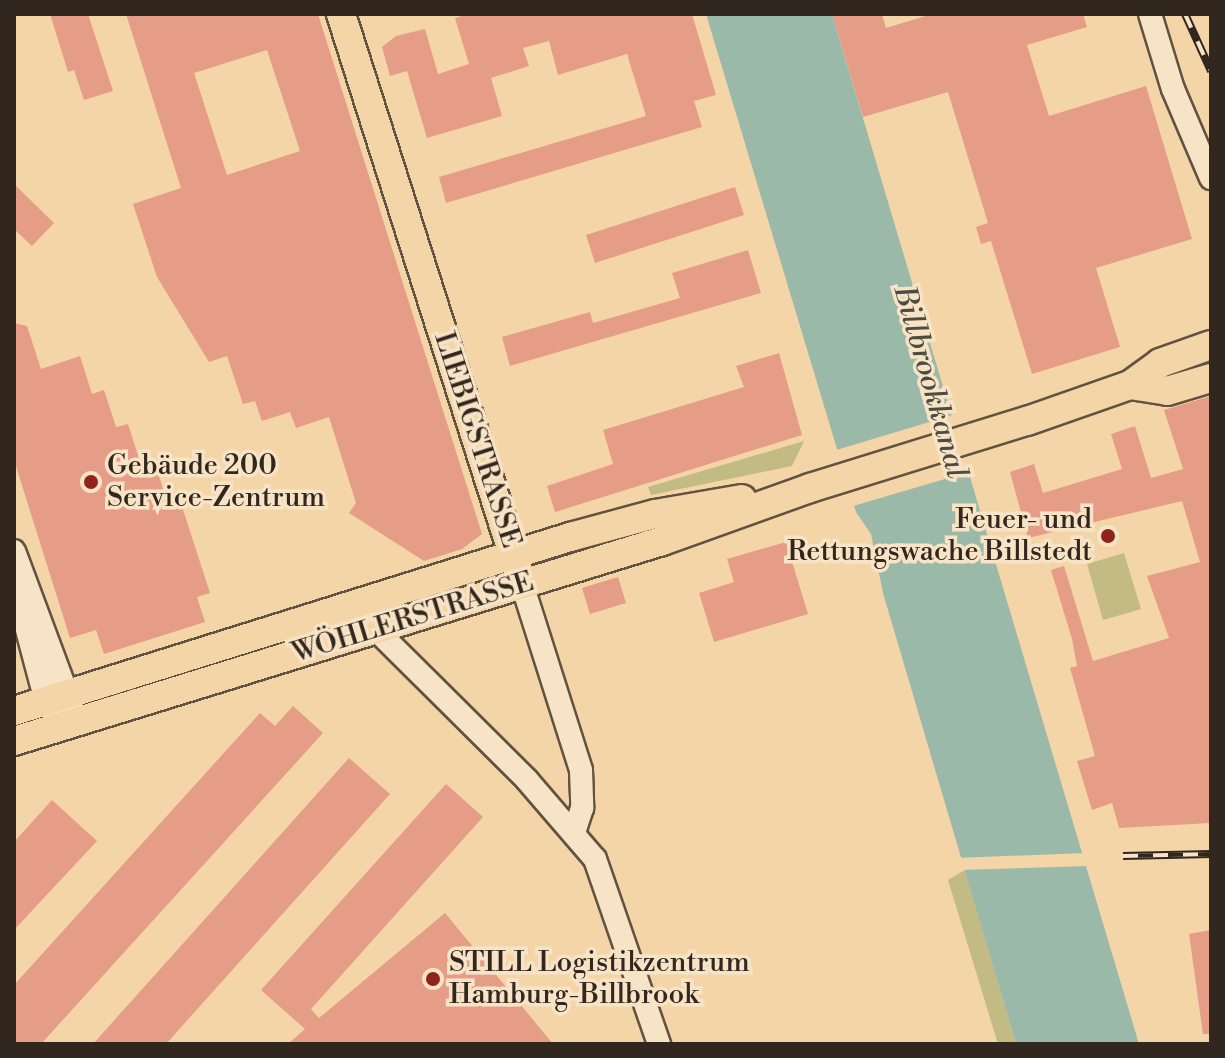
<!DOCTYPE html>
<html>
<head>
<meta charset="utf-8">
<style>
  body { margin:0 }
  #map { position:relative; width:1225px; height:1058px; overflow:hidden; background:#f3d5a7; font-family:"Libre Bodoni",serif }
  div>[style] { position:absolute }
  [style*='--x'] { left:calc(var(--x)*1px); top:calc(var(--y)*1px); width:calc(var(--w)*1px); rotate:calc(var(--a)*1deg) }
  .green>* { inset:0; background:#c2bb83 }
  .water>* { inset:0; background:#9bb9a9 }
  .pier>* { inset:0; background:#f3d5a7 }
  .building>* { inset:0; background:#e69d88 }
  .roads { filter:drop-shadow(2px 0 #625241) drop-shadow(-2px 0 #625241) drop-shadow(0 2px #625241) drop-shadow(0 -2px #625241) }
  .minor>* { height:22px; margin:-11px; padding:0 11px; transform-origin:11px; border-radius:11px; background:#f7e4c6 }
  .major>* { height:28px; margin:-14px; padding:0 14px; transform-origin:14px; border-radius:14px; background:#f3d5a7 }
  .rail>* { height:8px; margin-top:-4px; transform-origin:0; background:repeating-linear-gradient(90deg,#f7e4c6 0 15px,#32271f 0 30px); box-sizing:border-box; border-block:2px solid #32271f }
  .dots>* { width:22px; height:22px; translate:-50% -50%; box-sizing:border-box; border:4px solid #f7e4c6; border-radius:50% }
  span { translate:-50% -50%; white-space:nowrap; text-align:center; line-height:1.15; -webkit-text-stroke:7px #f7e4c6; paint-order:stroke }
  .street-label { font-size:28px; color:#32271f }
  .poi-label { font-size:28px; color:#32271f }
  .left { translate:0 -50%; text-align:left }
  .right { translate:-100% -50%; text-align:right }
  .water-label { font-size:30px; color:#4c4c42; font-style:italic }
  .frame { position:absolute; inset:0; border:16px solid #32271f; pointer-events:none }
</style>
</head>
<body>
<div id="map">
  <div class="green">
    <i style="clip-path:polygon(804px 441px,792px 466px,651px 495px,648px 487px)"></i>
    <i style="clip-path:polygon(1124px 553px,1141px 609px,1103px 620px,1087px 564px)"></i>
    <i style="clip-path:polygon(965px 870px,1016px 1044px,998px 1044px,948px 880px)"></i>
  </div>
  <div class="water">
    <i style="clip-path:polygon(706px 14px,832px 14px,1139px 1044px,1016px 1044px,883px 593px,871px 534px,856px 512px)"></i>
  </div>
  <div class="pier">
    <i style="clip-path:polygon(956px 414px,972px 471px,850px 507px,833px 451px)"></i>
    <i style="clip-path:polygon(1086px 853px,1089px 866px,960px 870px,956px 858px)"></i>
  </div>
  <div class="building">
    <i style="clip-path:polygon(50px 14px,88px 14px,113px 91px,84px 100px,74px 70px,68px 72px)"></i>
    <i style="clip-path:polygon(evenodd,126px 14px,318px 14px,482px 534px,462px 549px,424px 561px,349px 513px,356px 503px,329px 417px,296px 428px,290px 412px,262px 421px,255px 401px,243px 404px,227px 356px,209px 362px,157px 277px,133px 204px,181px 188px,126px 14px,267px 50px,300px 151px,227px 175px,194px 73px,267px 50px)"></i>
    <i style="clip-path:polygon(469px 14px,692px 14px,716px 95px,694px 101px,702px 127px,446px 203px,439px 177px,646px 116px,627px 54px,558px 75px,549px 41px,523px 48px,529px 66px,491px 78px,502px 116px,427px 138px,407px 71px,390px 76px,382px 47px,396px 36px,425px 29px,438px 74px,469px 64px,455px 18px)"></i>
    <i style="clip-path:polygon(832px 14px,882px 14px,886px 28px,932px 14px,1083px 14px,1087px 27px,1027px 45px,1049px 116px,1146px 86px,1192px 239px,1096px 268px,1120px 347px,1032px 374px,991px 241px,981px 244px,976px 227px,988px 223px,948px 92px,863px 117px)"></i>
    <i style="clip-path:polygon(14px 184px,54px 223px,32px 246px,14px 229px)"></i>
    <i style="clip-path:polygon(735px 187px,744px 215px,595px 263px,586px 235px)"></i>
    <i style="clip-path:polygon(748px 250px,761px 293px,510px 366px,502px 337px,590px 312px,593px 323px,680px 298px,672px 273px)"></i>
    <i style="clip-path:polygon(14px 323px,27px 326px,41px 369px,80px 356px,92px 394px,104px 390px,116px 427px,128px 424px,144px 474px,157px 470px,165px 495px,177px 491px,210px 593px,197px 597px,205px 622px,104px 654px,96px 630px,70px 638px,14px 460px)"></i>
    <i style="clip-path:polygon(779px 353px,802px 435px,555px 512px,547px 486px,613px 464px,603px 430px,744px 387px,736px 366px)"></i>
    <i style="clip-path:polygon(1211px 396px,1211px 823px,1119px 828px,1112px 803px,1092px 810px,1077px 761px,1095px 756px,1070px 668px,1077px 666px,1072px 639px,1051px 570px,1064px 566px,1093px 661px,1169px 638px,1147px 576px,1200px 562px,1182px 501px,1028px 538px,1010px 472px,1034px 464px,1043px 493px,1122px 469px,1111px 434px,1135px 426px,1151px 478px,1183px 469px,1164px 410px)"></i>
    <i style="clip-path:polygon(786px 542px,808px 614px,714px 642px,699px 593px,734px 582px,727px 559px)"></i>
    <i style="clip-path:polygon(618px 577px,626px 603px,590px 614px,582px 588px)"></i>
    <i style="clip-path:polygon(293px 706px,323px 733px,41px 1044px,14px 1044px,14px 985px,260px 713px,275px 726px)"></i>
    <i style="clip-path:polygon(349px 758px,390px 794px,166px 1044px,93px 1044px)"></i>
    <i style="clip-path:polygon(446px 784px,483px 817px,311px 1009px,319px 1018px,445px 913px,553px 1044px,288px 1044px,305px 1029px,261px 990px)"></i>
    <i style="clip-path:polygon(52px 800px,97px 841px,14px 930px,14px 842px)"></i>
    <i style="clip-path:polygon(1211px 930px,1211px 1034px,1203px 1034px,1189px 934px)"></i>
  </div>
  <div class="roads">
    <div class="minor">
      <i style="--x:1150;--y:14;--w:78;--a:73"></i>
      <i style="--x:1173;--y:89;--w:97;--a:66.9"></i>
      <i style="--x:14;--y:551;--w:166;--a:69.6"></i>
      <i style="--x:14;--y:581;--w:124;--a:75.1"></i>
      <i style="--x:46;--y:701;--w:15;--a:58"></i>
      <i style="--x:522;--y:584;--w:195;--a:72.4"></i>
      <i style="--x:581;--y:770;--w:38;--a:88"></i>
      <i style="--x:582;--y:808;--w:25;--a:108"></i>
      <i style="--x:351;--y:605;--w:248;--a:44.8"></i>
      <i style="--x:527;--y:780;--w:104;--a:49.3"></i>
      <i style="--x:595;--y:859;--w:196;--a:70.9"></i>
    </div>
    <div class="major">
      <i style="--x:341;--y:14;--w:583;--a:72.34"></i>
      <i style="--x:1130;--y:385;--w:37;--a:9"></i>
      <i style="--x:1167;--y:391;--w:46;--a:-16.5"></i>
      <i style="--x:14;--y:711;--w:583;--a:-17.38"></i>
      <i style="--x:570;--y:537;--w:88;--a:-15.1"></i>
      <i style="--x:655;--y:514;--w:88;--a:-9.8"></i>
      <i style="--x:14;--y:741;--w:678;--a:-17.15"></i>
      <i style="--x:662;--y:541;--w:157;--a:-19.7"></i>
      <i style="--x:810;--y:488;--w:227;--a:-17.2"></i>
      <i style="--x:1027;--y:421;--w:109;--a:-19.3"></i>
      <i style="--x:1130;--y:385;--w:37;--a:-36"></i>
      <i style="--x:1160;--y:363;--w:54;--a:-19.4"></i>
    </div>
  </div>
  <div class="rail">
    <i style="--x:1185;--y:14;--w:63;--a:65.5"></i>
    <i style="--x:1123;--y:856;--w:88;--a:-1.3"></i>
  </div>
  <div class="dots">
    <i style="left:91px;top:482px;background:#8f2418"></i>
    <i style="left:1108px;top:536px;background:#8f2418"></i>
    <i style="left:433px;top:979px;background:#8f2418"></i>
  </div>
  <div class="street-label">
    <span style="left:477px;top:440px;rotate:72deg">LIEBIGSTRASSE</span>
    <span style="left:413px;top:618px;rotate:-17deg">WÖHLERSTRASSE</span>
  </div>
  <div class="poi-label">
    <span class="left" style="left:107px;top:482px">Gebäude 200<br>Service-Zentrum</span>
    <span class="right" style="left:1092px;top:536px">Feuer- und<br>Rettungswache Billstedt</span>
    <span class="left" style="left:449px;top:979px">STILL Logistikzentrum<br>Hamburg-Billbrook</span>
  </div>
  <div class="water-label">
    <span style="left:930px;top:382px;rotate:74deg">Billbrookkanal</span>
  </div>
  <div class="frame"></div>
</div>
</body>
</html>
